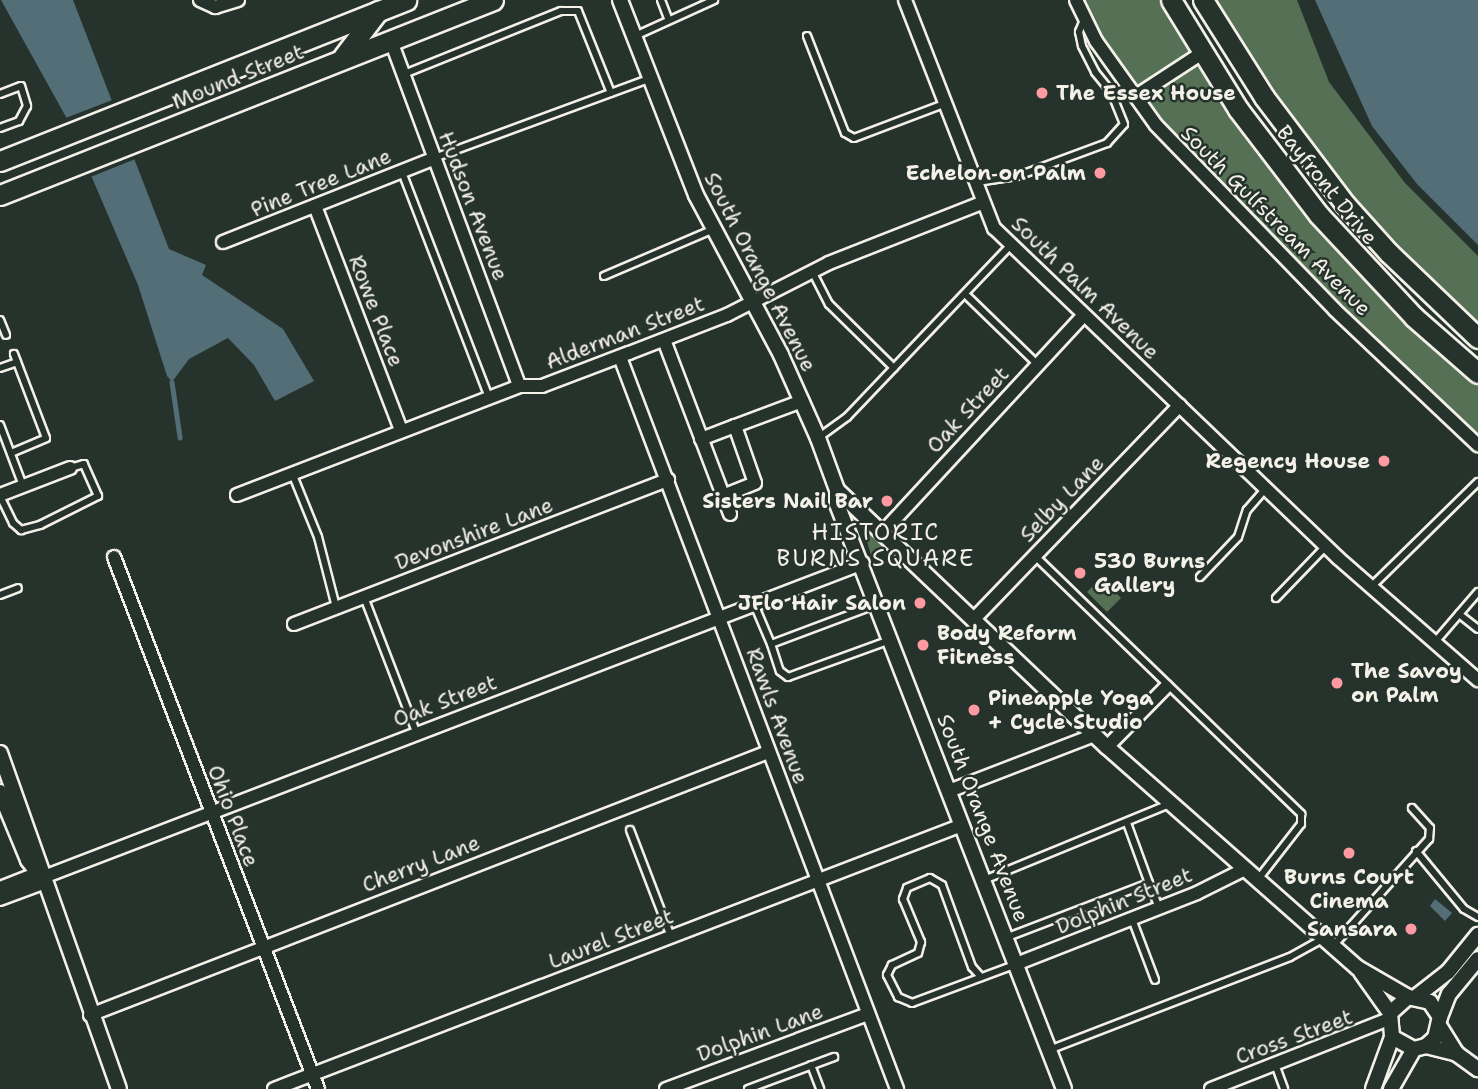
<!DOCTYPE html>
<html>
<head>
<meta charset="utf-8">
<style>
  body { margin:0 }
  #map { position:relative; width:1478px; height:1089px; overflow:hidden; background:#26332d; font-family:"Shantell Sans",sans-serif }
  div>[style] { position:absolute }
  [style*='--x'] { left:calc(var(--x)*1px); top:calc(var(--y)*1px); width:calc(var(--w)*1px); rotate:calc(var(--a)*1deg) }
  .green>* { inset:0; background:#567056 }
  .water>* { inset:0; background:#536e77 }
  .pier>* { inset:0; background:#26332d }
  .stream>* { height:4.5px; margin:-2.25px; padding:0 2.25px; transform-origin:2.25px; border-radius:2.25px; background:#536e77 }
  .roads { filter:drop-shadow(2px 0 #f4f1e8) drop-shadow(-2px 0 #f4f1e8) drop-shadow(0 2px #f4f1e8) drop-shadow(0 -2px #f4f1e8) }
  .service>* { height:6px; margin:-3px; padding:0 3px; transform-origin:3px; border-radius:3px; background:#26332d }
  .minor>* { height:12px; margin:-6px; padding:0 6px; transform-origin:6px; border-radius:6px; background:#26332d }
  .tertiary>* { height:14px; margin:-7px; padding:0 7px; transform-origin:7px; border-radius:7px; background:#26332d }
  .primary>* { height:19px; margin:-9.5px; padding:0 9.5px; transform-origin:9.5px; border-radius:9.5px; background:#26332d }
  .dots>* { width:19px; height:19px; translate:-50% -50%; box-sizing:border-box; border:4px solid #26332d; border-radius:50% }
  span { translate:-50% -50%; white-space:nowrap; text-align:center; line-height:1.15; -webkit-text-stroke:5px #26332d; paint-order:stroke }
  .street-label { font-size:21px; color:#f4f1e8 }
  .poi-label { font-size:21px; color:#f4f1e8; font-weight:700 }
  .left { translate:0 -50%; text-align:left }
  .right { translate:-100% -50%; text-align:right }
  .neighbourhood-label { font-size:23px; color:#f4f1e8; letter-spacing:2px }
</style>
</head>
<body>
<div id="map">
  <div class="green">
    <i style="clip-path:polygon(1076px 0,1171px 0,1277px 162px,1478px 373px,1478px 445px,1156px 125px)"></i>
    <i style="clip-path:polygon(1212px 0,1297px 0,1329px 82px,1405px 183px,1478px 256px,1478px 328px,1350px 198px,1306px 144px)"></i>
    <i style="clip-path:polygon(870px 532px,885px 547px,871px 555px,865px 535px)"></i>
    <i style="clip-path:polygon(1101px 578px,1121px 598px,1107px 612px,1087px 592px)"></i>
  </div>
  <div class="water">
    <i style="clip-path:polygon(1px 0,73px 0,169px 249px,206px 265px,202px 275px,283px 329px,314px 381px,275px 401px,254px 365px,228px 338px,189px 359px,172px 382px,167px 376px,138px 285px,66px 117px)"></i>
    <i style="clip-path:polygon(1315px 0,1478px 0,1478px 245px,1417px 184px,1372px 126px)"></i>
    <i style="clip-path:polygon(1435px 899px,1452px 913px,1445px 921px,1430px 906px)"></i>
  </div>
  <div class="pier">
    <i style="clip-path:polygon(115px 99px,138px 158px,88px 178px,63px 119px)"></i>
  </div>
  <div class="stream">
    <i style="--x:172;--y:382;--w:56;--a:81.7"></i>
  </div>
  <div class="roads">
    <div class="service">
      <i style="--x:661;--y:0;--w:19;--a:69"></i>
      <i style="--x:1084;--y:20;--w:13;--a:113"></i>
      <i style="--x:1079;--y:32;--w:14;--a:78"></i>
      <i style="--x:1082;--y:46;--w:29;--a:63"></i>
      <i style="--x:1095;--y:72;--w:26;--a:51"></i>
      <i style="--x:1111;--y:92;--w:19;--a:-16"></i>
      <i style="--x:635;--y:36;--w:87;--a:-24.5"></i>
      <i style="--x:807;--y:36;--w:104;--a:68.6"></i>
      <i style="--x:845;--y:133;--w:10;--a:29"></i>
      <i style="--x:854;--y:138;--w:96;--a:-20.7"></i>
      <i style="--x:404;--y:74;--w:169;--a:-21.9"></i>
      <i style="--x:561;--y:11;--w:17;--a:0"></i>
      <i style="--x:578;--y:11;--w:88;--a:68.1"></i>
      <i style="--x:0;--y:94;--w:22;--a:-21"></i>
      <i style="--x:21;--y:86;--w:21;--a:73"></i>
      <i style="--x:27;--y:106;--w:17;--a:118"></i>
      <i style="--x:19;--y:121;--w:20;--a:160"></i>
      <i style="--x:434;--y:158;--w:229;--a:-20.2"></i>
      <i style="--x:402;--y:172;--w:241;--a:68.9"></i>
      <i style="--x:977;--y:182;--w:41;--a:-8.3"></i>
      <i style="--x:1018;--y:176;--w:95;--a:-20.3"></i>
      <i style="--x:1107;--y:143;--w:25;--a:-48"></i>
      <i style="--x:1124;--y:124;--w:35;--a:-112"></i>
      <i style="--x:813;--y:273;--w:35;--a:63"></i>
      <i style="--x:829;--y:304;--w:91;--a:44.6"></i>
      <i style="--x:604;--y:276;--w:117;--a:-23.1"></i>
      <i style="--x:965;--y:294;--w:100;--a:44.2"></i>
      <i style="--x:0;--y:320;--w:16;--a:68"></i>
      <i style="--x:0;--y:368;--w:18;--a:-19"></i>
      <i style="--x:0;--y:425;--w:65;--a:69.3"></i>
      <i style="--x:818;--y:438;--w:36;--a:-36"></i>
      <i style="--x:847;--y:417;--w:238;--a:-46.4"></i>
      <i style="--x:11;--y:453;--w:38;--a:-23"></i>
      <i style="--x:46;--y:438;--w:90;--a:-110.9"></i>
      <i style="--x:292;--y:473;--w:69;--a:67.9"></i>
      <i style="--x:318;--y:537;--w:72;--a:75.6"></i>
      <i style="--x:0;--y:496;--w:30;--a:64"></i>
      <i style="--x:13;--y:523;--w:11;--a:41"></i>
      <i style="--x:21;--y:530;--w:20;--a:-15"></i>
      <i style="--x:40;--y:525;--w:65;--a:-26.6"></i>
      <i style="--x:98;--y:496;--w:35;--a:-114"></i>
      <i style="--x:84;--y:464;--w:15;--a:164"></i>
      <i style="--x:1035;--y:556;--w:371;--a:44.1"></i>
      <i style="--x:1301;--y:814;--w:10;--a:90"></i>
      <i style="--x:1301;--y:824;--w:68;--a:127.9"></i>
      <i style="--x:1200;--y:577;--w:55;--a:-46.5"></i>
      <i style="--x:1238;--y:537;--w:28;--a:-72"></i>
      <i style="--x:1247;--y:510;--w:29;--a:-49"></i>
      <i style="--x:1371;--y:587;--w:150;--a:-44.5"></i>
      <i style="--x:0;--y:595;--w:19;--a:-21"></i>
      <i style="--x:364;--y:597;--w:145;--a:68.9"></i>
      <i style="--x:1276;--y:598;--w:72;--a:-46.1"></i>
      <i style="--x:754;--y:604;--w:43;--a:67"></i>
      <i style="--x:875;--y:605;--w:111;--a:159.4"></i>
      <i style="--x:771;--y:644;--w:28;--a:72"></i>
      <i style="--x:780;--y:671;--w:10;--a:37"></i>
      <i style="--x:788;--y:677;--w:109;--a:-19.9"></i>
      <i style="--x:1459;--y:614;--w:24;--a:38"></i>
      <i style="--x:1435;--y:642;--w:66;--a:-49.3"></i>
      <i style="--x:1127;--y:823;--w:64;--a:69.9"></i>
      <i style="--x:630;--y:830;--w:115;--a:69"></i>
      <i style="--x:1416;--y:851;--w:75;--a:50.4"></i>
      <i style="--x:1464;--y:909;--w:16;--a:30"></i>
      <i style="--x:984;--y:880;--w:200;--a:-22.3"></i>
      <i style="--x:1132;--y:919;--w:65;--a:69.3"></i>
      <i style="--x:1005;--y:938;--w:154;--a:-20.9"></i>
      <i style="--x:1149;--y:883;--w:27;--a:68"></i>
      <i style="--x:1333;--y:946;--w:144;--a:-48.1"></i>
      <i style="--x:1429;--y:839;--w:11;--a:-85"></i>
      <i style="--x:1430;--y:828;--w:27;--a:-132"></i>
      <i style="--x:981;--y:977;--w:13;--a:-132"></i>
      <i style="--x:972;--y:967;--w:87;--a:-110.1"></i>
      <i style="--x:942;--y:885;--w:14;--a:-150"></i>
      <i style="--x:930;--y:878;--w:25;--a:157"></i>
      <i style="--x:907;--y:888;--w:12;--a:110"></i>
      <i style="--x:903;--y:899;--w:47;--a:67.3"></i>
      <i style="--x:921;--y:942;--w:11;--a:105"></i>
      <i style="--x:918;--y:953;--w:29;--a:155"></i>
      <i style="--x:892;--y:965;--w:11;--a:117"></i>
      <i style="--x:887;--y:975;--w:25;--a:63"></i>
      <i style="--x:898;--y:997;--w:15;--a:23"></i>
      <i style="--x:912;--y:1003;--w:109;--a:-20.4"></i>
      <i style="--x:1049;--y:1050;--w:258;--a:-21.1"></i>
      <i style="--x:1290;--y:957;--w:38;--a:-29"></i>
      <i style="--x:1275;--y:1064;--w:27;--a:70"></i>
      <i style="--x:811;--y:1065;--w:26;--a:69"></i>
      <i style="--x:748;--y:1089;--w:92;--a:-20.4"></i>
    </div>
    <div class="minor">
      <i style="--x:200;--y:0;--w:17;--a:25"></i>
      <i style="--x:215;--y:7;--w:24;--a:-17"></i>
      <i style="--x:905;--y:0;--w:245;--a:68.7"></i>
      <i style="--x:994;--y:228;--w:477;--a:43.8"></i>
      <i style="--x:1338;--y:558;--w:186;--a:41.1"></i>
      <i style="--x:1076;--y:0;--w:46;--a:64"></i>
      <i style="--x:1096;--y:41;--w:103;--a:54.5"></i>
      <i style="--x:1156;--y:125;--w:257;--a:45.9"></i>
      <i style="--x:1335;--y:310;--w:197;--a:43.4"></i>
      <i style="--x:391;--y:41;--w:368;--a:69.6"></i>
      <i style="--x:1136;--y:96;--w:79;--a:-33.1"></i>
      <i style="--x:315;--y:206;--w:240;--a:69"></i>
      <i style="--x:223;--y:242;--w:226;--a:-21.6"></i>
      <i style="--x:664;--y:340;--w:186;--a:69.2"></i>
      <i style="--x:620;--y:357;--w:783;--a:69.27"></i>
      <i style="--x:735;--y:426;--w:72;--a:-20.5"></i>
      <i style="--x:701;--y:439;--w:36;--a:-21"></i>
      <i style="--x:735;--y:426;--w:60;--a:70.7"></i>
      <i style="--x:755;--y:483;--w:35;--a:158"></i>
      <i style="--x:0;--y:495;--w:75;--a:-21.1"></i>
      <i style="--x:237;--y:495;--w:302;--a:-21.1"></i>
      <i style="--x:519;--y:386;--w:23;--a:0"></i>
      <i style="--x:542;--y:386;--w:93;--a:-20.8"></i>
      <i style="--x:629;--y:353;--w:105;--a:-21.2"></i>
      <i style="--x:727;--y:315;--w:114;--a:-27"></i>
      <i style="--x:829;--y:263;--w:163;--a:-21.5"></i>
      <i style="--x:882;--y:533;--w:297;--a:-47.2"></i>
      <i style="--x:114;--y:557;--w:570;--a:69.02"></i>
      <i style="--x:973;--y:620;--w:298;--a:-46.1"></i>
      <i style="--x:294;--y:624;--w:401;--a:-21.1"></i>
      <i style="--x:1107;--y:747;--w:84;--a:-45.5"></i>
      <i style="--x:949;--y:791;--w:155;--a:-21.1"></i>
      <i style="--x:41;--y:878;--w:880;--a:-20.97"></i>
      <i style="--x:0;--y:888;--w:41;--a:-21.5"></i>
      <i style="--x:0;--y:899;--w:46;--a:-20.4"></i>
      <i style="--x:1016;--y:964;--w:194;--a:-21.4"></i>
      <i style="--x:1197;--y:893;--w:54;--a:-26.6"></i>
      <i style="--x:90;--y:1015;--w:727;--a:-21.2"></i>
      <i style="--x:274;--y:1089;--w:737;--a:-20.99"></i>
      <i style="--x:666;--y:1089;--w:215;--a:-20.4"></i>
      <i style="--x:1211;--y:1089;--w:191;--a:-21.5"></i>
    </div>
    <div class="tertiary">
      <i style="--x:620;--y:0;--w:209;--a:68.7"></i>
      <i style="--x:696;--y:195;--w:181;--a:62"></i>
      <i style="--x:781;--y:355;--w:91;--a:66"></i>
      <i style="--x:818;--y:438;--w:55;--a:69.9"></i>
      <i style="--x:837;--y:490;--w:14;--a:90"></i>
      <i style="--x:837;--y:504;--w:627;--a:68.79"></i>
      <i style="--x:837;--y:490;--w:373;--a:43.6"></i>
      <i style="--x:1107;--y:747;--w:334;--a:41.4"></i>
      <i style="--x:1358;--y:968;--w:58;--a:30.1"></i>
      <i style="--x:0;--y:753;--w:356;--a:70.5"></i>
      <i style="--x:0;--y:792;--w:74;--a:67.6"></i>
      <i style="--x:28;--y:860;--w:21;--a:53"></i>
      <i style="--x:1361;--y:972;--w:50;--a:54.7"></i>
      <i style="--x:1417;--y:996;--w:39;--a:-38"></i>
      <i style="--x:1448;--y:972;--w:48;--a:-51"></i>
      <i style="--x:1440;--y:1017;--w:25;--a:-69"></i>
      <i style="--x:1449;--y:994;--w:45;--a:-50.4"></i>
      <i style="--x:1440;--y:1027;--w:32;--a:58"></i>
      <i style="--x:1457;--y:1054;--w:26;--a:36"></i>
      <i style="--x:1426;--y:1046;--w:12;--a:-42"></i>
      <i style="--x:1435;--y:1038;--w:22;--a:-77"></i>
      <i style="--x:1440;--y:1017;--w:18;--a:-124"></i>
      <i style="--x:1430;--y:1002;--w:23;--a:-167"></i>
      <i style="--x:1408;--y:997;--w:24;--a:138"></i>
      <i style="--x:1390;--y:1013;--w:24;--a:85"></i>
      <i style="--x:1392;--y:1037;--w:25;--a:29"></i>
      <i style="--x:1414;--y:1049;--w:12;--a:-14"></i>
      <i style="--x:1426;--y:1046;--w:32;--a:14"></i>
      <i style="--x:1373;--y:1089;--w:55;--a:-69.9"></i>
      <i style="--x:1391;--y:1089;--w:46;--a:-60.1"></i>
    </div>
    <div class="primary">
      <i style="--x:1171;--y:0;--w:128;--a:58.4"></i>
      <i style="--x:1238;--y:109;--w:133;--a:52.6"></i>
      <i style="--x:1319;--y:215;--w:139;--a:47"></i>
      <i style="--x:1414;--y:317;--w:85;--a:41.2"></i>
      <i style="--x:1203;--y:0;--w:115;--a:57.8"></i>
      <i style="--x:1264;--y:97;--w:134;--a:52.9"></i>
      <i style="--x:1345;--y:204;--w:66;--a:48.1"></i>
      <i style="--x:1389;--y:253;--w:123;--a:43.7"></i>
      <i style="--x:343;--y:57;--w:58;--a:-52.7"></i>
      <i style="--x:0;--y:161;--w:437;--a:-21.6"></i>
      <i style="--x:0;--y:195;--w:530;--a:-21.58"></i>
    </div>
  </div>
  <div class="dots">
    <i style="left:1042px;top:93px;background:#ff9aa2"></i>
    <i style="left:1100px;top:173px;background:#ff9aa2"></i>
    <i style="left:1384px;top:461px;background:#ff9aa2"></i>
    <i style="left:887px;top:501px;background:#ff9aa2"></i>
    <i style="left:1080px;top:573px;background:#ff9aa2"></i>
    <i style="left:920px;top:603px;background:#ff9aa2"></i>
    <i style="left:923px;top:645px;background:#ff9aa2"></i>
    <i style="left:1337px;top:683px;background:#ff9aa2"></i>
    <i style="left:974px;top:710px;background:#ff9aa2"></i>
    <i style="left:1349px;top:853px;background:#ff9aa2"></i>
    <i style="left:1411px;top:929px;background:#ff9aa2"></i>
  </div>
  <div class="street-label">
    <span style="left:238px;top:77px;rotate:-22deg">Mound Street</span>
    <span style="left:321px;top:183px;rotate:-22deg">Pine Tree Lane</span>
    <span style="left:1327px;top:185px;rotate:51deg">Bayfront Drive</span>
    <span style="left:473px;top:206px;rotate:69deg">Hudson Avenue</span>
    <span style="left:1276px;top:221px;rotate:45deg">South Gulfstream Avenue</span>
    <span style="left:760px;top:272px;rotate:63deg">South Orange Avenue</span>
    <span style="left:1085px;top:288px;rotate:44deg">South Palm Avenue</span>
    <span style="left:376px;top:311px;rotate:69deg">Rowe Place</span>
    <span style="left:625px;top:333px;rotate:-21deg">Alderman Street</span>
    <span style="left:968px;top:410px;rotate:-47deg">Oak Street</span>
    <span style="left:1062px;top:499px;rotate:-46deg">Selby Lane</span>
    <span style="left:474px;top:534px;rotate:-21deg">Devonshire Lane</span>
    <span style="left:445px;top:701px;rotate:-21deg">Oak Street</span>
    <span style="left:777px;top:716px;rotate:70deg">Rawls Avenue</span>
    <span style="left:233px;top:816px;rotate:69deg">Ohio Place</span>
    <span style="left:983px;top:818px;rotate:69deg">South Orange Avenue</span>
    <span style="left:421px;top:864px;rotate:-21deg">Cherry Lane</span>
    <span style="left:1124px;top:901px;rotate:-22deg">Dolphin Street</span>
    <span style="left:611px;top:939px;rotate:-21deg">Laurel Street</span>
    <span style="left:760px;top:1033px;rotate:-20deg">Dolphin Lane</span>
    <span style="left:1294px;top:1037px;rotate:-20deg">Cross Street</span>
  </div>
  <div class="poi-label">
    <span class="left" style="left:1056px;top:93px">The Essex House</span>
    <span class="right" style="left:1086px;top:173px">Echelon on Palm</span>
    <span class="right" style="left:1370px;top:461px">Regency House</span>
    <span class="right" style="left:873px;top:501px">Sisters Nail Bar</span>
    <span class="left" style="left:1094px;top:573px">530 Burns<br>Gallery</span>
    <span class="right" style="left:906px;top:603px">JFlo Hair Salon</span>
    <span class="left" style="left:937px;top:645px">Body Reform<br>Fitness</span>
    <span class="left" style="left:1351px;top:683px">The Savoy<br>on Palm</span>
    <span class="left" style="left:988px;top:710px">Pineapple Yoga<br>+ Cycle Studio</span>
    <span style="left:1349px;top:889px">Burns Court<br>Cinema</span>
    <span class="right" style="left:1397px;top:929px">Sansara</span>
  </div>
  <div class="neighbourhood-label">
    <span style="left:876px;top:545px">HISTORIC<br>BURNS SQUARE</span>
  </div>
</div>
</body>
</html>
